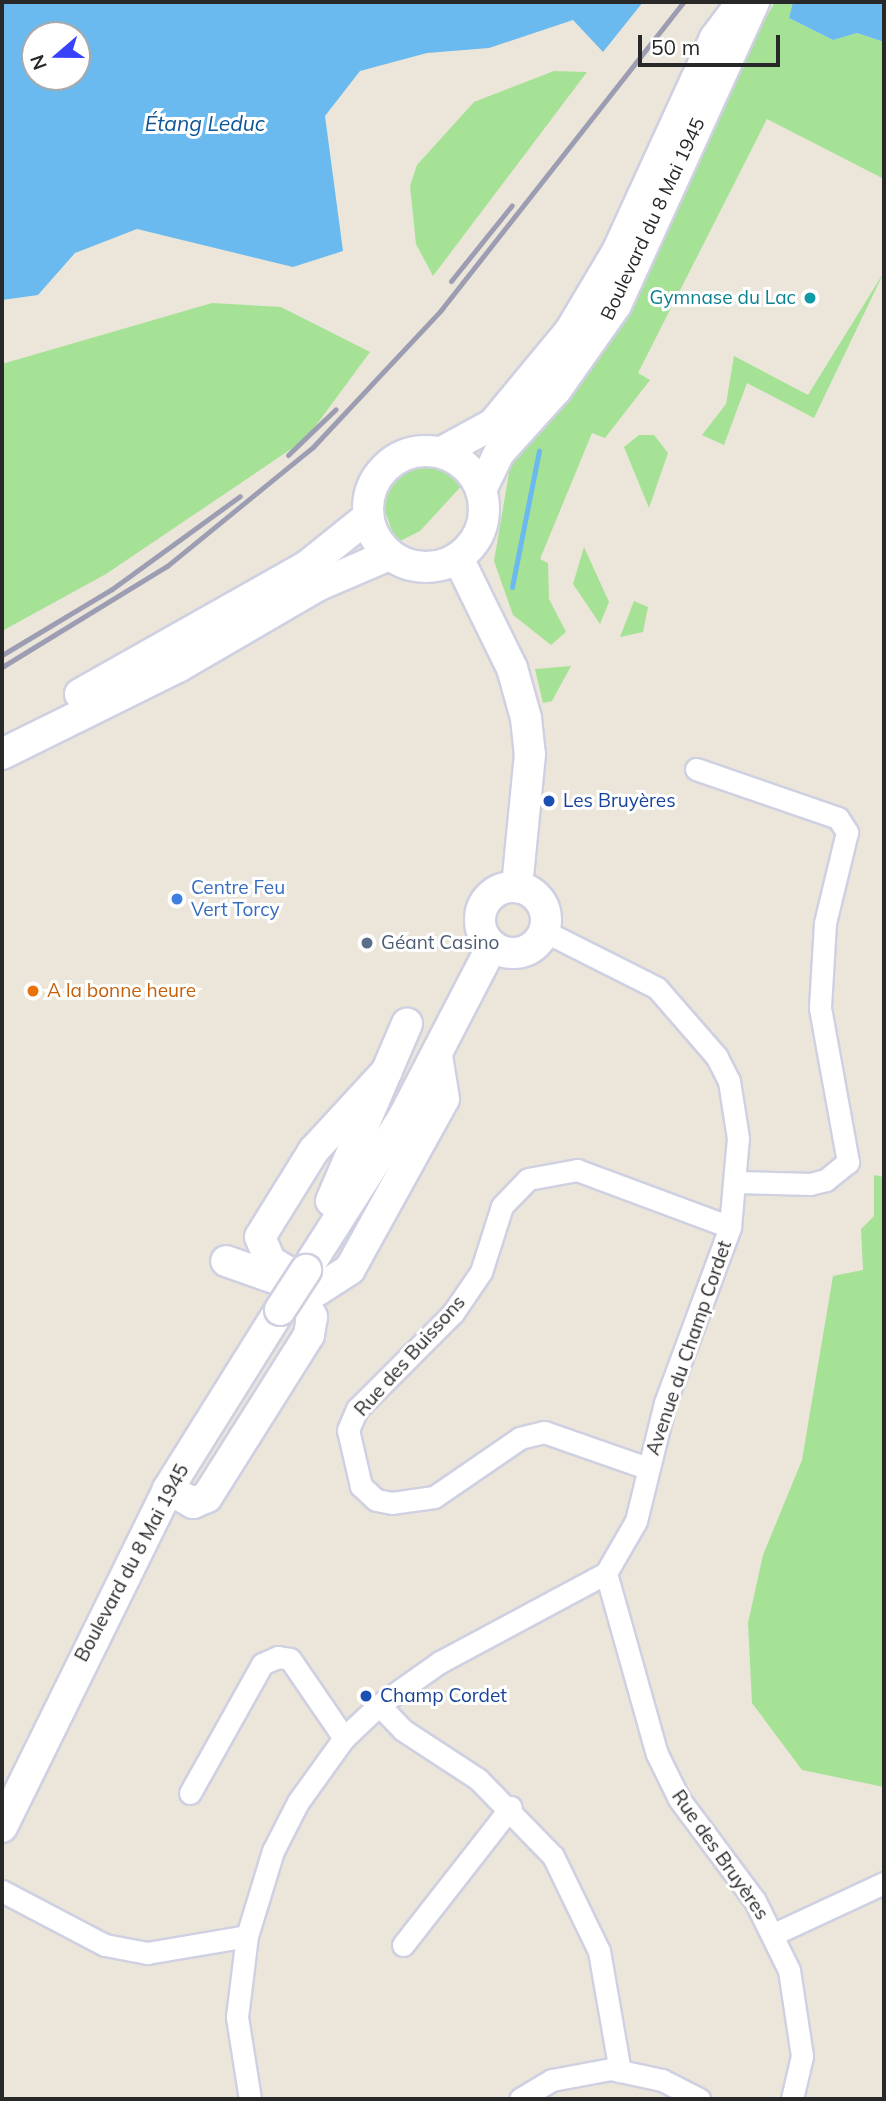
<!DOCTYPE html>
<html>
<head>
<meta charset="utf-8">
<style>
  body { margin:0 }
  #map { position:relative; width:886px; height:2101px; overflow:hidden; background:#ebe6d9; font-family:Mulish,sans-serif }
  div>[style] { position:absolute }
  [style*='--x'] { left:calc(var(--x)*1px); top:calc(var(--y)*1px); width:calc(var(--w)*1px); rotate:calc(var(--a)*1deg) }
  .green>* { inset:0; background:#a5e295 }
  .water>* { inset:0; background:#6bbaef }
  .stream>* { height:5px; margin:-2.5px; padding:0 2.5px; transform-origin:2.5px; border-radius:2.5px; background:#6bbaef }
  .roads { filter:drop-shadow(2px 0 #cfd0e1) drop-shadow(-2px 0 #cfd0e1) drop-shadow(0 2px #cfd0e1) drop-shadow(0 -2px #cfd0e1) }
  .street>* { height:21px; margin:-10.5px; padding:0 10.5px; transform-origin:10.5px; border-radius:10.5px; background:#fff }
  .secondary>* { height:30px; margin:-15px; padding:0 15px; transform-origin:15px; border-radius:15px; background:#fff }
  .secondary>.ring { margin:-15px; padding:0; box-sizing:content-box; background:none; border:30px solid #fff; border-radius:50% }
  .rail>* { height:5px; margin:-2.5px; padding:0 2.5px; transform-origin:2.5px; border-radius:2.5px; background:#9c9db3 }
  .bridges { filter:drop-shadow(2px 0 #cfd0e1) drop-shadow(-2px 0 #cfd0e1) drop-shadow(0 2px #cfd0e1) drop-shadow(0 -2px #cfd0e1) }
  .secondary-bridge>* { height:30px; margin:-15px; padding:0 15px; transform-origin:15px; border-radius:15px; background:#fff }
  .dots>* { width:19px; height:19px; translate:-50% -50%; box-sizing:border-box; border:4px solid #fff; border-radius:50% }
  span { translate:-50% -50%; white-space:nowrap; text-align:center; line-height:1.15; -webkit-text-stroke:6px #fff; paint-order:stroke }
  .street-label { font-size:19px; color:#282828 }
  .culture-label { font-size:19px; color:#0d838f }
  .right { translate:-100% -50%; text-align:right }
  .transit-label { font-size:19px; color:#164399 }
  .left { translate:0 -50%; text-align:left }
  .shop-label { font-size:19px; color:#366cbe }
  .service-label { font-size:19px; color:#4e5e75 }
  .food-label { font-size:19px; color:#c56008 }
  .water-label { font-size:21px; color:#0c5698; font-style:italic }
  .frame { position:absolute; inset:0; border:4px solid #282828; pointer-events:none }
  .north { position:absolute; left:21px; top:21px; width:70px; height:70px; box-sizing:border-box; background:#fff; border:2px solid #a9a9a9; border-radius:50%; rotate:250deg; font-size:19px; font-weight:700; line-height:28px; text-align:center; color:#282828 }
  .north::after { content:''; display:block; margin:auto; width:24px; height:32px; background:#3742fa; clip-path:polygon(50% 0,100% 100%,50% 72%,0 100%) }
  .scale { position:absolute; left:638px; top:35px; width:142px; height:32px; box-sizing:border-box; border:4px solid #282828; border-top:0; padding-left:9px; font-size:21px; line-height:24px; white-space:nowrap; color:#282828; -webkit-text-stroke:5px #fff; paint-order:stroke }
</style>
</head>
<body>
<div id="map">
  <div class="green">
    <i style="clip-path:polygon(775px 2px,793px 2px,789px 18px,833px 40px,857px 33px,884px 42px,884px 179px,767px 119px,638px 373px,650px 380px,605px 438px,592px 433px,540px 559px,548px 563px,549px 599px,566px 632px,551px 645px,513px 615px,494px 561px,511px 461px,619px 326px,734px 73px)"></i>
    <i style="clip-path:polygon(554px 71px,587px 72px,433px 276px,416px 244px,410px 186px,417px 165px,474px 102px)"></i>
    <i style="clip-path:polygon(884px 272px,814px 418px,747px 383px,724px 445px,702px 435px,726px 404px,734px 356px,808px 395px)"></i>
    <i style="clip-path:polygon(212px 303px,281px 307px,370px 352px,306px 439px,106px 574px,2px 631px,2px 364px)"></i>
    <i style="clip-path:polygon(654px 435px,668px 453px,649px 508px,624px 447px,639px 435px)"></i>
    <i style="clip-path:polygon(416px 465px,444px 465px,466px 481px,420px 531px,396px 543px,383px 505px,393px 480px)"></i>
    <i style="clip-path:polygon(584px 547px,609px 602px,600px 624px,573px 584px)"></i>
    <i style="clip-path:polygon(634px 601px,648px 607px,643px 632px,620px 637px)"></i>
    <i style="clip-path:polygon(571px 666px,552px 701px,543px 703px,535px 669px)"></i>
    <i style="clip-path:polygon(874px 1175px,884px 1177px,884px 1787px,802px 1770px,752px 1703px,748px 1623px,763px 1555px,802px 1460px,833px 1276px,863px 1270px,861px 1229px,874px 1216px)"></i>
  </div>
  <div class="water">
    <i style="clip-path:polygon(evenodd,2px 2px,643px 2px,603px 52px,573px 20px,489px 48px,427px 53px,360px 71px,325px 116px,343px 251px,293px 267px,137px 229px,75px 253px,38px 295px,2px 300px,2px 2px,35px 35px,77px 35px,77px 77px,35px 77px,35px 35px)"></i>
    <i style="clip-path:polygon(793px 2px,884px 2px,884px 42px,857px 33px,833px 40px,789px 18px)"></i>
  </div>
  <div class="stream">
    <i style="--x:512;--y:587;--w:139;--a:-78.8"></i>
  </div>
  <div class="roads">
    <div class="street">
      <i style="--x:696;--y:769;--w:150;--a:19"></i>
      <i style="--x:838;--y:818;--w:17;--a:57"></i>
      <i style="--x:847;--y:832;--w:94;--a:103.6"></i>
      <i style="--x:825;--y:923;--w:85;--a:93.4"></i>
      <i style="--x:820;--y:1008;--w:157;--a:79.7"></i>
      <i style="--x:848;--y:1162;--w:28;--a:141"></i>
      <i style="--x:826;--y:1180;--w:16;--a:166"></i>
      <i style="--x:810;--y:1184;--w:71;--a:-178.4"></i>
      <i style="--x:647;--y:1468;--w:109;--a:-160.7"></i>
      <i style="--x:544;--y:1432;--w:25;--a:166"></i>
      <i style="--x:520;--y:1438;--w:104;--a:145.5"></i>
      <i style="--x:434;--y:1497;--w:42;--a:171.9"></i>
      <i style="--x:392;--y:1503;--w:16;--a:-169"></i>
      <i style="--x:376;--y:1500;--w:21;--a:-137"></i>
      <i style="--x:361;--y:1486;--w:57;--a:-103.1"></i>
      <i style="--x:348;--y:1430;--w:23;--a:-67"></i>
      <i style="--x:357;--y:1409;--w:136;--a:-45"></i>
      <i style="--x:453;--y:1313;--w:50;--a:-55.7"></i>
      <i style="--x:481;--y:1272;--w:69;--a:-72.3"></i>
      <i style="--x:502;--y:1206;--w:37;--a:-46"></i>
      <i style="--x:528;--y:1179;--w:50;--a:-10.4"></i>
      <i style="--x:577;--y:1170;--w:163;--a:20.4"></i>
      <i style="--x:606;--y:1573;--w:188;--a:74.3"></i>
      <i style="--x:657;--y:1754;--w:50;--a:63.9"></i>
      <i style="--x:679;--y:1799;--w:127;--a:53.3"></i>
      <i style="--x:755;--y:1901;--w:77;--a:63.8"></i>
      <i style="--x:789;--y:1970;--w:87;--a:81.4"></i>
      <i style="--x:802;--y:2056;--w:44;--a:103.1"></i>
      <i style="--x:379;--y:1705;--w:35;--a:46"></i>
      <i style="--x:403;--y:1730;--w:90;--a:33.2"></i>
      <i style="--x:478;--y:1779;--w:107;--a:45.8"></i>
      <i style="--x:553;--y:1856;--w:106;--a:64.2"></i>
      <i style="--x:599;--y:1951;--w:122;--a:80.1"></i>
      <i style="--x:190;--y:1793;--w:148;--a:-60.8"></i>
      <i style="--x:262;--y:1664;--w:17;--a:-24"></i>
      <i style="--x:278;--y:1657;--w:12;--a:9"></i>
      <i style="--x:290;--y:1659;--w:96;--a:55.6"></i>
      <i style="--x:2;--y:1891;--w:116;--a:27.7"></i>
      <i style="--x:105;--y:1945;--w:43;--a:10.8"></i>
      <i style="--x:147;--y:1953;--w:101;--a:-9.6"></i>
      <i style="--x:774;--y:1934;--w:121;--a:-24.9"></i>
      <i style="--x:403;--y:1945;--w:175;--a:-52"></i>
      <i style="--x:250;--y:2099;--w:83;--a:-99"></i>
      <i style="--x:237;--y:2017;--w:82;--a:-83"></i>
      <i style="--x:247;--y:1936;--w:89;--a:-73"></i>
      <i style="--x:273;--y:1851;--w:55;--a:-63"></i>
      <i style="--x:298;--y:1802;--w:79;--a:-54.3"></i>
      <i style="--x:344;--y:1738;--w:48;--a:-43.3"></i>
      <i style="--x:379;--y:1705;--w:75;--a:-35.2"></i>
      <i style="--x:440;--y:1662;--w:188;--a:-28.2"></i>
      <i style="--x:606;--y:1573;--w:60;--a:-60"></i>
      <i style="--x:636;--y:1521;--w:122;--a:-76.2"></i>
      <i style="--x:665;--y:1403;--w:188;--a:-69.7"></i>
      <i style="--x:730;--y:1227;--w:89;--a:-84.9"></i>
      <i style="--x:738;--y:1138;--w:58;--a:-99"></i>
      <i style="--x:729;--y:1081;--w:27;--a:-117"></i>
      <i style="--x:717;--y:1057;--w:91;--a:-131"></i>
      <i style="--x:657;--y:988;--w:127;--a:-153.2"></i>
      <i style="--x:520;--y:2099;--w:37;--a:-31"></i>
      <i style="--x:552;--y:2080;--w:60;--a:-10.6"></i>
      <i style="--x:611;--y:2069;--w:52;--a:12.2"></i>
      <i style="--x:662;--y:2080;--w:42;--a:27.2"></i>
    </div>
    <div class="secondary">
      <i class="ring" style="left:368px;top:451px;width:86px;height:86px"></i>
      <i style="--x:442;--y:452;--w:58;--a:-28.8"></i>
      <i style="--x:493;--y:424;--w:121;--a:-50.4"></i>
      <i style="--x:570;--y:331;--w:92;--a:-59.3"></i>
      <i style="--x:617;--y:252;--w:235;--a:-65.4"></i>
      <i style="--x:715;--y:38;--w:45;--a:-53.1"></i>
      <i style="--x:481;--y:490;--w:41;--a:-64.1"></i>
      <i style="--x:499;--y:453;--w:85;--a:-47.9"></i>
      <i style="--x:556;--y:390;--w:104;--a:-54.8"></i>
      <i style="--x:616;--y:305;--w:333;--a:-65.5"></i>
      <i style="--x:458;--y:558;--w:123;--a:63.9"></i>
      <i style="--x:512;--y:668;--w:52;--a:74.4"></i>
      <i style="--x:526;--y:718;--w:36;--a:84"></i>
      <i style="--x:530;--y:754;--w:134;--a:95.6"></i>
      <i style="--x:80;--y:694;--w:261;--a:-29.4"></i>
      <i style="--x:307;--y:566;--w:78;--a:-38.8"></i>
      <i style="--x:2;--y:754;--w:196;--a:-26.3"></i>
      <i style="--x:178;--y:667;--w:161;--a:-30.2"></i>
      <i style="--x:317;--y:586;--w:78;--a:-23.3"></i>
      <i class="ring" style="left:480px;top:887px;width:36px;height:36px"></i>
      <i style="--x:387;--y:1071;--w:108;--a:132.7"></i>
      <i style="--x:314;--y:1150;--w:102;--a:121.8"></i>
      <i style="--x:260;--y:1237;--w:26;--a:67"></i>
      <i style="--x:270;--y:1261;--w:56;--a:31.1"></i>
      <i style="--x:318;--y:1290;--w:38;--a:-33"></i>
      <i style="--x:350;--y:1269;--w:194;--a:-61.1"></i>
      <i style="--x:444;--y:1099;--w:44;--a:-99.2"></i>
      <i style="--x:331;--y:1201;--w:193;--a:-66.8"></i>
      <i style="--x:306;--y:1270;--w:180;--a:-57.5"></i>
      <i style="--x:403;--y:1118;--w:194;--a:-62.6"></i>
      <i style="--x:168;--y:1489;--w:29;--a:29"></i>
      <i style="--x:193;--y:1503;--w:15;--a:-23"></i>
      <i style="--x:207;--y:1497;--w:191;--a:-57.8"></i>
      <i style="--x:309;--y:1335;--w:18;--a:-81"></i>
      <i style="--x:312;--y:1317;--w:20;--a:-117"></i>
      <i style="--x:303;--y:1299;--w:30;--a:-140"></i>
      <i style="--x:280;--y:1280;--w:57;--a:-160.6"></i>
      <i style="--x:2;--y:1827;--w:377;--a:-63.8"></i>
      <i style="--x:168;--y:1489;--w:211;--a:-58"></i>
    </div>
  </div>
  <div class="rail">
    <i style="--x:451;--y:281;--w:97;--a:-51.2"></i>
    <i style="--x:288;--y:455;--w:66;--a:-43.8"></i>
    <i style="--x:2;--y:655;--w:128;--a:-31"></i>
    <i style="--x:112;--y:589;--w:158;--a:-36"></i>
    <i style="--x:2;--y:667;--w:193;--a:-31.5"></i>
    <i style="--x:167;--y:566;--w:188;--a:-39.2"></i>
    <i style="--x:313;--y:447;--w:187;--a:-46.9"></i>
    <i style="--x:441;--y:310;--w:392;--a:-51.8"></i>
  </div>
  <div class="bridges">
    <div class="secondary-bridge">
      <i style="--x:280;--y:1310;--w:48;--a:-57"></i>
    </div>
  </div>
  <div class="dots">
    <i style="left:810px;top:298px;background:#0f9aa8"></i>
    <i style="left:549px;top:801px;background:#1a4fb4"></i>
    <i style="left:177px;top:899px;background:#3f7fe0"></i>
    <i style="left:367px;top:943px;background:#5c6f8a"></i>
    <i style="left:33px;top:991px;background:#e8710a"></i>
    <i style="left:366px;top:1696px;background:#1a4fb4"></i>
  </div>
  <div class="street-label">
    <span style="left:653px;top:219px;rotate:-65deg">Boulevard du 8 Mai 1945</span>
    <span style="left:689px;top:1348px;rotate:-71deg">Avenue du Champ Cordet</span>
    <span style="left:410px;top:1356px;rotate:-48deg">Rue des Buissons</span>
    <span style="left:132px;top:1563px;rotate:-62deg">Boulevard du 8 Mai 1945</span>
    <span style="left:720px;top:1855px;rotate:55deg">Rue des Bruyères</span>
  </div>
  <div class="culture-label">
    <span class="right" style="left:796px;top:298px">Gymnase du Lac</span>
  </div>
  <div class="transit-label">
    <span class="left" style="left:563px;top:801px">Les Bruyères</span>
    <span class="left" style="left:380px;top:1696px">Champ Cordet</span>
  </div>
  <div class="shop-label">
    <span class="left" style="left:191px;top:899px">Centre Feu<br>Vert Torcy</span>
  </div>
  <div class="service-label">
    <span class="left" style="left:381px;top:943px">Géant Casino</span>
  </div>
  <div class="food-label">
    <span class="left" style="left:47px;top:991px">A la bonne heure</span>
  </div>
  <div class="water-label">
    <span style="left:205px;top:123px">Étang Leduc</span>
  </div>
  <div class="frame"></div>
  <div class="north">N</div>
  <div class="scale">50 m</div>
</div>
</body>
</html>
